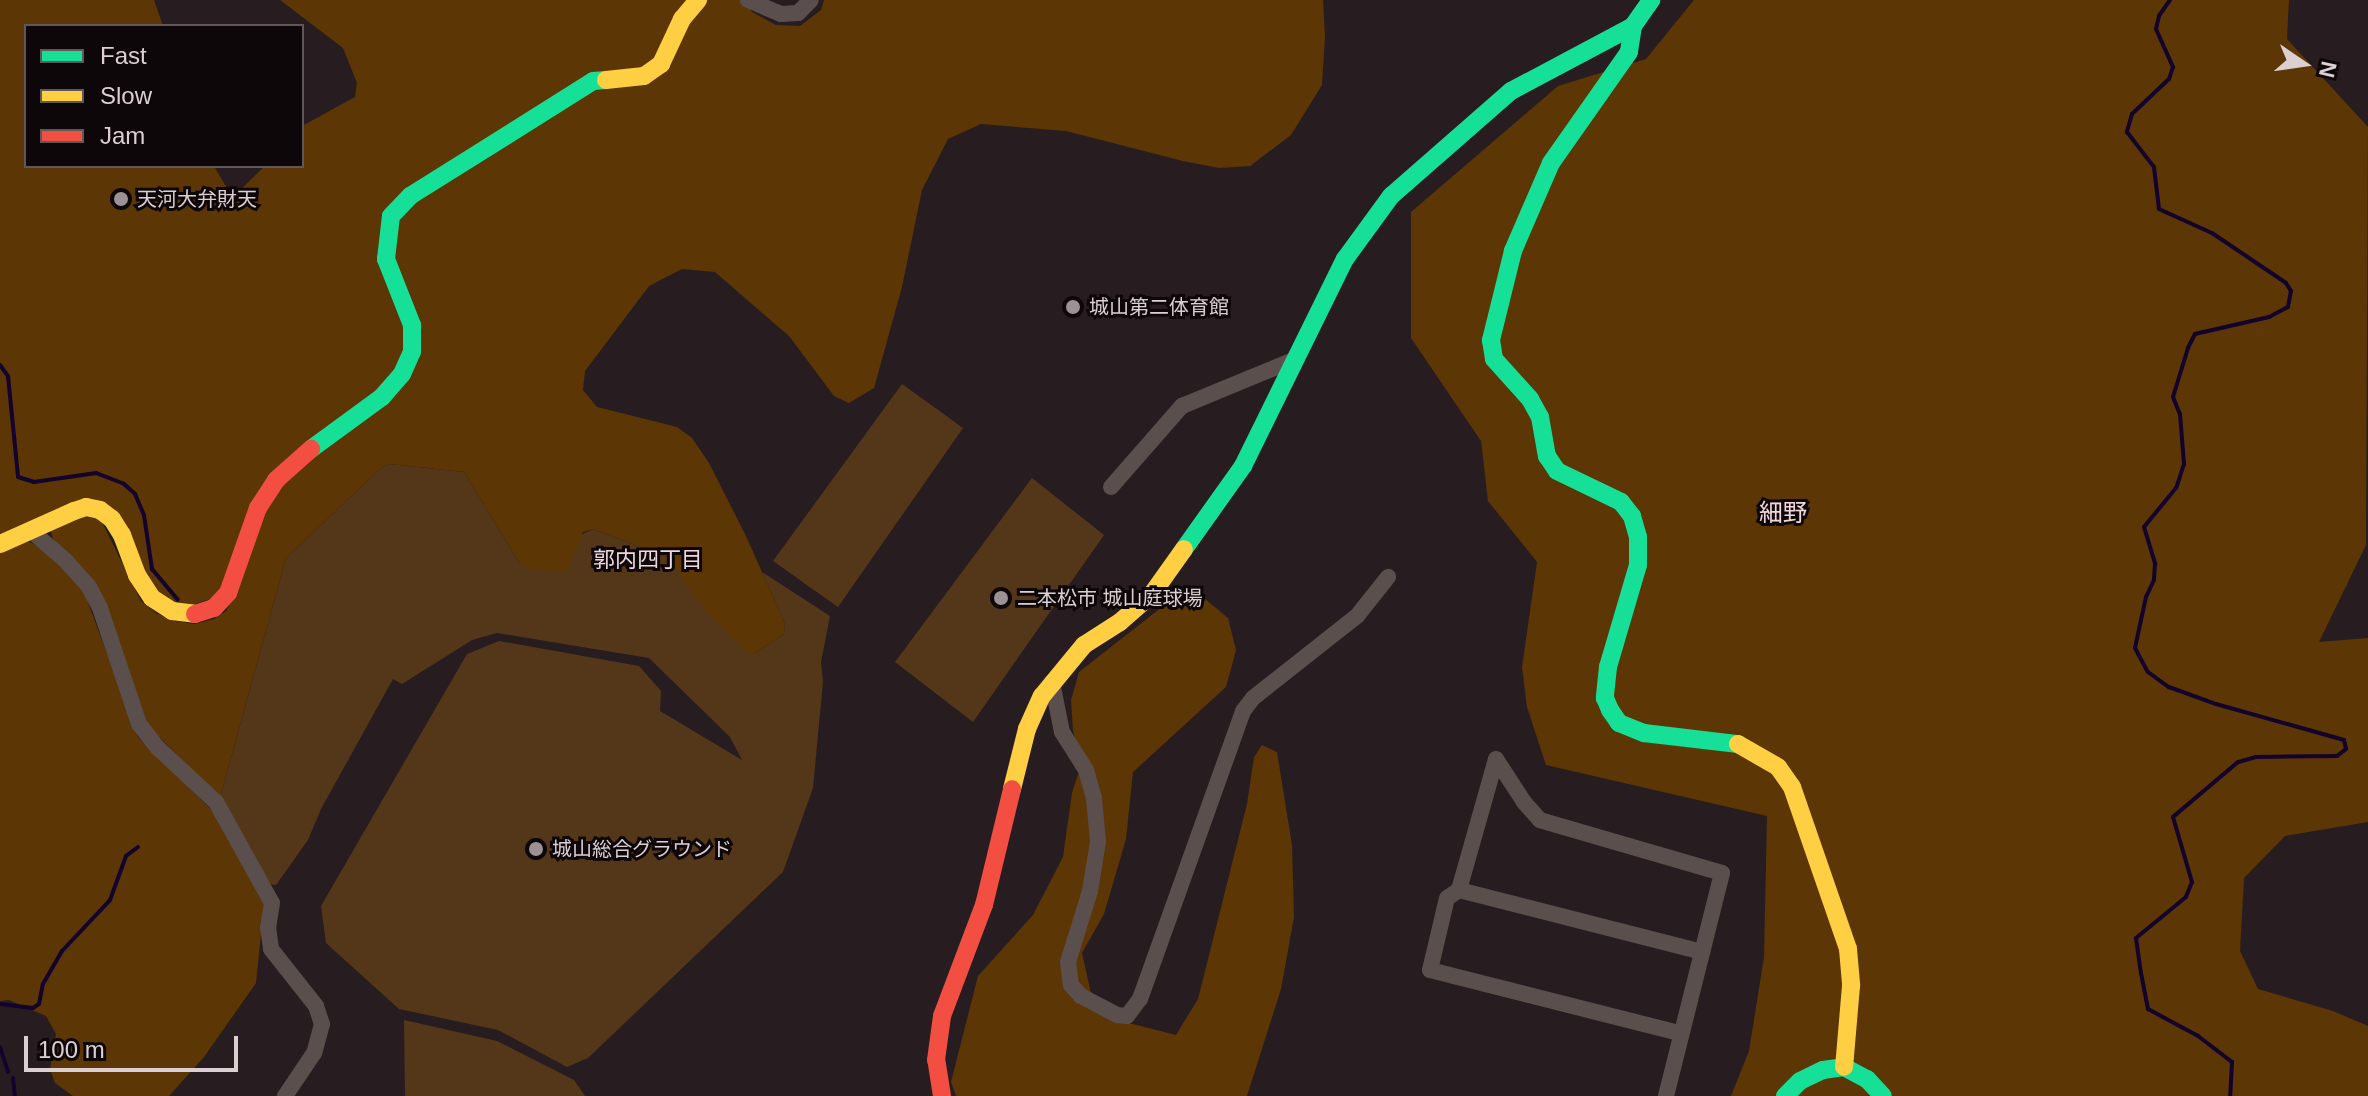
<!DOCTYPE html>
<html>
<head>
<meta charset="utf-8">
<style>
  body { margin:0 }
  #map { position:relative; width:2368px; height:1096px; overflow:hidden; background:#271d20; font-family:Helvetica,"Noto Sans JP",sans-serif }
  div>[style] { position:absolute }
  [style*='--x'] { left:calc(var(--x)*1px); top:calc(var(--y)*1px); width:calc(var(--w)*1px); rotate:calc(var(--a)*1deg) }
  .green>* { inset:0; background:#543719 }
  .forest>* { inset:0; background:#5c3604 }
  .stream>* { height:4px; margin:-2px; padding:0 2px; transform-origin:2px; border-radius:2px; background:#13032c }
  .street>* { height:16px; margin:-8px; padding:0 8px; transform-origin:8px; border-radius:8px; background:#5b4f4d }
  .fast>* { height:18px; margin:-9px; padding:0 9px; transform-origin:9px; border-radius:9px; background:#16e098 }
  .slow>* { height:18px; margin:-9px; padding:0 9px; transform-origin:9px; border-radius:9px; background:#ffcf43 }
  .jam>* { height:18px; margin:-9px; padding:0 9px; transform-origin:9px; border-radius:9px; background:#f24e42 }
  .dots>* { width:22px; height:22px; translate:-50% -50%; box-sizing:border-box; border:4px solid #0e0709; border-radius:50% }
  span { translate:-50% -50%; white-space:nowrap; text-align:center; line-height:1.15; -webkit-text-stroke:6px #0e0709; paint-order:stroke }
  .poi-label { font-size:20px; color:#dbcfd2 }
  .left { translate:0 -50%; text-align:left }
  .neighbourhood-label { font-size:22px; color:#f0d7de }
  .quarter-label { font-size:24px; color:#f0d7de }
  .legend { position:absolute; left:24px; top:24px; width:280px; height:144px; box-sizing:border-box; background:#0e0709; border:2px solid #605759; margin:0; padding:10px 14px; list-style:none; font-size:24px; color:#dbcfd2 }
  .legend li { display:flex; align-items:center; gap:16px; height:40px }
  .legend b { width:40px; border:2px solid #605759 }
  .north { position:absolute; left:2264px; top:24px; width:80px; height:80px; -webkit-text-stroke:6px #0e0709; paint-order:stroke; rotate:103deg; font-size:22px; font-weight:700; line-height:32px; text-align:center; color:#dbcfd2 }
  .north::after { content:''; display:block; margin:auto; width:28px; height:36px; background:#dbcfd2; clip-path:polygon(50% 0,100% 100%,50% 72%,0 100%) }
  .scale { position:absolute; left:24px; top:1036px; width:214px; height:36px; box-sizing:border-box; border:4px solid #dbcfd2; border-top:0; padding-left:10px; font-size:24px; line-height:28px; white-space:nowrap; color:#dbcfd2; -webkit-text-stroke:6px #0e0709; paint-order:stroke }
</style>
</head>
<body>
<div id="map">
  <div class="green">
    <i style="clip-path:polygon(902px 384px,963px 428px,838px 607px,773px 561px)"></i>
    <i style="clip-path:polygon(390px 464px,464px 472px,520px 564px,593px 529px,667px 557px,755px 653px,784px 634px,785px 624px,762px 572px,830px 616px,821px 662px,823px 682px,813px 788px,783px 872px,588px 1058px,567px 1067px,498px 1030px,399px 1009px,326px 943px,321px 906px,467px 654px,499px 641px,639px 666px,661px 691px,660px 711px,742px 760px,730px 737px,649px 658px,497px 633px,472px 640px,402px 684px,393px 679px,321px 809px,308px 840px,276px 885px,269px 884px,220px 798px,286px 558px,382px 467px)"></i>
    <i style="clip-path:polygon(1032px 478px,1104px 535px,973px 722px,895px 662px)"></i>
    <i style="clip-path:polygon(404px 1020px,497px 1041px,574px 1080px,585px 1096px,405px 1096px)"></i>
  </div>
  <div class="forest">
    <i style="clip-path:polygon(0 0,154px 0,163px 26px,26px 26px,26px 166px,214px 166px,228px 190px,236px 194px,265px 166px,302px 166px,302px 126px,355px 97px,357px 83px,343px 48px,280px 0,743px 0,752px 12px,776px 25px,800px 26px,821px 10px,824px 0,1323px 0,1325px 37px,1322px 85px,1291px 135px,1250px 166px,1219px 168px,1183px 161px,1066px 131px,981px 124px,948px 139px,922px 190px,902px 287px,874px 388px,849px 403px,834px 396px,789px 336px,715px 272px,682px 269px,649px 286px,585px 371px,583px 390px,597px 407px,677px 427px,692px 438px,709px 463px,746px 536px,785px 624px,784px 634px,755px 653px,746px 652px,704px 609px,667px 557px,593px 529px,583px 532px,568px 569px,561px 572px,526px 568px,520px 564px,464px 472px,390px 464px,382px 467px,286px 558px,220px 798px,148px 726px,104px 600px,89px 576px,53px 541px,51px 531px,56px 525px,78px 517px,100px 518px,141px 601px,156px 613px,175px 621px,195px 624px,214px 619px,226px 611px,239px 589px,192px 605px,167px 601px,146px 577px,124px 522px,108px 506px,96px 502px,86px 500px,0 535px)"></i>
    <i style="clip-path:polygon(1694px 0,2289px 0,2287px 39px,2368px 127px,2366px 545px,2319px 642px,2368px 638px,2368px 822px,2285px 836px,2244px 878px,2240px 951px,2258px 989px,2333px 1011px,2368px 1026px,2368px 1096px,1731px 1096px,1749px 1051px,1764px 957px,1767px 816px,1546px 765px,1527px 707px,1522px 667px,1537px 562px,1488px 501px,1481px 441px,1411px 338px,1411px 212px,1558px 86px,1646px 59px)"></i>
    <i style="clip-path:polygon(28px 541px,50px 553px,83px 589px,138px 737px,217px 815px,264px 905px,256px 983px,204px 1057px,169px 1096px,73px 1096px,55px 1083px,50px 1069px,56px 1034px,46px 1016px,9px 1000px,0 1001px,0 552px)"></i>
    <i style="clip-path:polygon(1204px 598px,1228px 618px,1236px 650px,1226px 687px,1133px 772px,1126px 839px,1104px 914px,1082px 953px,1094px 1007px,1121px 1021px,1176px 1035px,1198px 999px,1247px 804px,1254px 757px,1262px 745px,1277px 752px,1292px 845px,1294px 917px,1281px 989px,1247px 1096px,956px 1096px,951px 1082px,978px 976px,1033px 915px,1063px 857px,1072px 793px,1082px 762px,1073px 731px,1071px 700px,1079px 672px,1162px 607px)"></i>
  </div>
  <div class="stream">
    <i style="--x:2170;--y:0;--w:19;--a:125"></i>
    <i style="--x:2159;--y:16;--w:13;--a:103"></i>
    <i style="--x:2156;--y:29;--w:42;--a:65.9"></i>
    <i style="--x:2173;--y:67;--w:13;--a:108"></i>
    <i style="--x:2169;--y:79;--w:51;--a:136.6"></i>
    <i style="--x:2132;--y:114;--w:19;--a:106"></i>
    <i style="--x:2127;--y:132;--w:44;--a:52.4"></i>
    <i style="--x:2154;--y:167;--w:42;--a:83.2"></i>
    <i style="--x:2159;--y:209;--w:58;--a:24.4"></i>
    <i style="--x:2212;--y:233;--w:89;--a:34"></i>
    <i style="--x:2286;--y:283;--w:9;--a:58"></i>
    <i style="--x:2291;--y:291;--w:16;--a:101"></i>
    <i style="--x:2288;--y:307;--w:21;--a:152"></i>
    <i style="--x:2269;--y:317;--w:76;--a:167.1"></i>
    <i style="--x:2195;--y:334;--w:16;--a:117"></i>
    <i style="--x:2188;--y:348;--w:51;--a:107"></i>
    <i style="--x:2173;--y:397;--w:18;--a:68"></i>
    <i style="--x:2180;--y:414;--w:50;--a:85.4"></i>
    <i style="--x:2184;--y:464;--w:25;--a:108"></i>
    <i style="--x:2176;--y:488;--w:50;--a:129.4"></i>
    <i style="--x:2144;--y:527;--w:39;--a:73"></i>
    <i style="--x:2155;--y:564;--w:16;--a:94"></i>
    <i style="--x:2154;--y:580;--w:19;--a:115"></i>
    <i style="--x:2146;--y:597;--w:52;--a:102.2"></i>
    <i style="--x:2135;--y:648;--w:27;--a:62"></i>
    <i style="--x:2148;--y:672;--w:26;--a:36"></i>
    <i style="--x:2169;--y:687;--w:50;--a:19.9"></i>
    <i style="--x:2216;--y:704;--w:133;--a:15.7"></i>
    <i style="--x:2344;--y:740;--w:9;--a:77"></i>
    <i style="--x:2346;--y:749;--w:11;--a:142"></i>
    <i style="--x:2337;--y:756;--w:81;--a:179.3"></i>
    <i style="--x:2256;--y:757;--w:19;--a:164"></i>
    <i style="--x:2238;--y:762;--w:85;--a:139.8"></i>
    <i style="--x:2173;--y:817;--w:68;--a:73.7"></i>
    <i style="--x:2192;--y:882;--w:16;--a:112"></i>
    <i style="--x:2186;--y:897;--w:65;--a:140.6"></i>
    <i style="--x:2136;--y:938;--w:35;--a:82"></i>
    <i style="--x:2141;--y:973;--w:37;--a:79"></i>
    <i style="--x:2148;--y:1009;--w:57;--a:28.4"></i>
    <i style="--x:2198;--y:1036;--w:43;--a:37.4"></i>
    <i style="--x:2232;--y:1062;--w:34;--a:93"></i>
    <i style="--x:0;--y:365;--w:14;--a:54"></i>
    <i style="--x:8;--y:376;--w:101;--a:84.3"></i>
    <i style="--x:18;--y:477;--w:17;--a:17"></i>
    <i style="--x:34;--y:482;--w:63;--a:-8.3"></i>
    <i style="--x:96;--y:473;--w:30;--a:21"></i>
    <i style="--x:124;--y:484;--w:15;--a:42"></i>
    <i style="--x:135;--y:494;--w:23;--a:67"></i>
    <i style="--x:144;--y:515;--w:55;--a:81.6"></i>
    <i style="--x:152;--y:569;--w:40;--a:50"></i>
    <i style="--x:0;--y:1004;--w:33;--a:7"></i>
    <i style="--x:33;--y:1008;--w:7;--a:-34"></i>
    <i style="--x:39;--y:1004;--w:20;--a:-79"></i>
    <i style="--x:43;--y:984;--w:38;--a:-60"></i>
    <i style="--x:62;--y:951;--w:70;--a:-46.7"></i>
    <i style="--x:110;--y:900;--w:47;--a:-70"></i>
    <i style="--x:126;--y:856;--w:15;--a:-37"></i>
    <i style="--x:0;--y:1047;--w:26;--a:72"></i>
    <i style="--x:13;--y:1078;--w:18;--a:84"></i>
  </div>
  <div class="street">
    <i style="--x:748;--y:0;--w:36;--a:23"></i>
    <i style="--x:781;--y:14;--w:17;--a:-3"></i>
    <i style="--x:798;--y:13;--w:18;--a:-45"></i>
    <i style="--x:1111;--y:487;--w:108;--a:-48.8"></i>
    <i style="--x:1182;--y:406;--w:123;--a:-22.4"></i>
    <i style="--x:30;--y:530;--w:46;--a:40.6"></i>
    <i style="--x:65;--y:560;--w:36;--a:48"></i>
    <i style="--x:89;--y:587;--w:24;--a:62"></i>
    <i style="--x:100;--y:608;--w:122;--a:71.4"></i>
    <i style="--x:139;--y:724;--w:31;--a:52"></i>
    <i style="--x:158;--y:748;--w:79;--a:43"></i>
    <i style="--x:216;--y:802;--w:115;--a:61"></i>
    <i style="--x:272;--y:903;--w:24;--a:99"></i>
    <i style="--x:268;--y:927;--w:22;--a:82"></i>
    <i style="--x:271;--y:949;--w:73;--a:51.7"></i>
    <i style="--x:316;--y:1006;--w:19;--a:72"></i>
    <i style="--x:322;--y:1024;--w:30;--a:105"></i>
    <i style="--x:314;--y:1053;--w:52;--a:124"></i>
    <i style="--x:1052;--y:682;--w:51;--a:78.7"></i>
    <i style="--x:1062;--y:732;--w:45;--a:57.7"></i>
    <i style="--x:1086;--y:770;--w:29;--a:74"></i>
    <i style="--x:1094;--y:798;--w:44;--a:84.8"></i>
    <i style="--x:1098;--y:842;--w:50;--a:99.3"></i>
    <i style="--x:1090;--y:891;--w:74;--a:107.2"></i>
    <i style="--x:1068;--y:962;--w:23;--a:83"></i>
    <i style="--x:1071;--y:985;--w:15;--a:48"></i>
    <i style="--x:1081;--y:996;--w:41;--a:27.8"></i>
    <i style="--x:1117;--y:1015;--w:10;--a:6"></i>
    <i style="--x:1127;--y:1016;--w:21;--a:-53"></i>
    <i style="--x:1140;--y:999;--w:306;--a:-70.3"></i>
    <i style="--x:1243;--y:711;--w:16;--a:-52"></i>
    <i style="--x:1253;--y:698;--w:132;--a:-38.3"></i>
    <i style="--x:1357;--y:616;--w:50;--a:-51.5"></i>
    <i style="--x:1459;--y:890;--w:251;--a:14.3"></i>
    <i style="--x:1666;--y:1096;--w:230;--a:-75.9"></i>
    <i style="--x:1722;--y:873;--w:190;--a:-163.8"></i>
    <i style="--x:1540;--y:820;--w:24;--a:-132"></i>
    <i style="--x:1524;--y:802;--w:51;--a:-123.1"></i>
    <i style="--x:1496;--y:759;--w:136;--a:105.8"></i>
    <i style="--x:1459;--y:890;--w:14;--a:146"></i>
    <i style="--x:1447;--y:898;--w:74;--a:103.3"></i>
    <i style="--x:1430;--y:970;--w:257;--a:14.2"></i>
  </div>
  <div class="fast">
    <i style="--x:1633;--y:26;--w:26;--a:99"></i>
    <i style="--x:1629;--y:52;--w:136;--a:125.1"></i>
    <i style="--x:1551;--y:163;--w:96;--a:113.4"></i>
    <i style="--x:1513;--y:251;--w:92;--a:103.9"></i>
    <i style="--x:1491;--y:340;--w:19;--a:81"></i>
    <i style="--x:1494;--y:359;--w:54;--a:48"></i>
    <i style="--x:1530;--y:399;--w:21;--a:61"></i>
    <i style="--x:1540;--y:417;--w:40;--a:80"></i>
    <i style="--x:1547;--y:456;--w:18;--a:56"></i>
    <i style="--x:1557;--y:471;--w:71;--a:25.8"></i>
    <i style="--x:1621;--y:502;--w:18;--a:52"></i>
    <i style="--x:1632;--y:516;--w:22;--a:74"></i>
    <i style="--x:1638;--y:537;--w:28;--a:90"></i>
    <i style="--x:1638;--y:565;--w:106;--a:106.4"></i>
    <i style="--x:1608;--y:667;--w:31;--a:96"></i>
    <i style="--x:1605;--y:698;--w:13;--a:67"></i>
    <i style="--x:1610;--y:710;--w:16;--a:55"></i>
    <i style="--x:1619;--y:723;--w:27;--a:22"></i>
    <i style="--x:1644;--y:733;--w:95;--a:6.7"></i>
    <i style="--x:311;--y:449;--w:88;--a:-36.2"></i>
    <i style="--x:382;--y:397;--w:30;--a:-49"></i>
    <i style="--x:402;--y:374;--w:24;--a:-66"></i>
    <i style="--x:412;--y:352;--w:27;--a:-90"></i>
    <i style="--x:412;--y:325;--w:71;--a:-111.5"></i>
    <i style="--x:386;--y:259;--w:43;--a:-83.4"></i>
    <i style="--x:391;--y:216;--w:28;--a:-46"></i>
    <i style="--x:410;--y:196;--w:216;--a:-32.1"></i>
    <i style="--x:593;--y:81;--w:13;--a:-4"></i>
    <i style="--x:1184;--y:549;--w:102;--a:-54.6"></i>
    <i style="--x:1243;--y:466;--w:231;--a:-63.8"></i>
    <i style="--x:1345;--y:259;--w:78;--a:-53.9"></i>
    <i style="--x:1391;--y:196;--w:159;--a:-41.2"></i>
    <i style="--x:1511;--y:91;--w:138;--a:-28"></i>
    <i style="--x:1633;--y:26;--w:32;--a:-55"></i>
    <i style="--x:1785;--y:1096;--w:21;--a:-45"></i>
    <i style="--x:1800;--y:1081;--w:25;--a:-26"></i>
    <i style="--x:1823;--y:1070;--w:21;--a:-8"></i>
    <i style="--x:1844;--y:1067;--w:26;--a:28"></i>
    <i style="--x:1867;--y:1079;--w:23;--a:47"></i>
  </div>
  <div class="slow">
    <i style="--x:606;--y:80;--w:38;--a:-6"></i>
    <i style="--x:644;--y:76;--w:21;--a:-35"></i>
    <i style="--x:661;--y:64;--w:50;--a:-65"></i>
    <i style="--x:682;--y:19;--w:25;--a:-50"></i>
    <i style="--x:0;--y:544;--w:81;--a:-24"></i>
    <i style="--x:74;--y:511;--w:13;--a:-18"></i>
    <i style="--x:86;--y:507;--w:14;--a:12"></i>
    <i style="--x:100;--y:510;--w:15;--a:37"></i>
    <i style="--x:112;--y:519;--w:19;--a:58"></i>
    <i style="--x:122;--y:535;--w:43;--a:69.4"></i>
    <i style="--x:137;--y:575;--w:27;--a:57"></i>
    <i style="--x:152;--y:598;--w:24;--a:33"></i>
    <i style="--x:172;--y:611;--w:23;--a:7"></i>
    <i style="--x:1738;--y:744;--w:46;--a:29.9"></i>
    <i style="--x:1778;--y:767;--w:24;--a:55"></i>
    <i style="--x:1792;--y:787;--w:171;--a:70.9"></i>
    <i style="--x:1848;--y:949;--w:37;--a:85"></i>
    <i style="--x:1851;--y:986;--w:81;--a:94.9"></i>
    <i style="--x:1012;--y:789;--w:62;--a:-76"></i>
    <i style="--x:1027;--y:729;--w:36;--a:-66"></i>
    <i style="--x:1042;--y:696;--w:66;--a:-50.5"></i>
    <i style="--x:1084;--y:645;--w:43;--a:-32.6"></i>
    <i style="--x:1120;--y:622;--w:43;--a:-41.2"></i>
    <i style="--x:1152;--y:594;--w:55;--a:-54.6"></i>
  </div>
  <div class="jam">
    <i style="--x:195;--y:614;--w:20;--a:-18"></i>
    <i style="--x:214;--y:608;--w:21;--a:-47"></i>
    <i style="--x:228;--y:593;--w:90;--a:-70.6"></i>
    <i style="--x:258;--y:508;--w:33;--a:-57"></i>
    <i style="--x:276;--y:480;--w:47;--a:-41.5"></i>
    <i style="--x:942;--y:1096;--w:36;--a:-99"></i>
    <i style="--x:936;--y:1060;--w:44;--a:-82.2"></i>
    <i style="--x:942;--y:1016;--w:119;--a:-69.3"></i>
    <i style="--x:984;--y:905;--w:119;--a:-76.4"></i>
  </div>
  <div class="dots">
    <i style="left:121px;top:199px;background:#9c9194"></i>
    <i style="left:1073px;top:307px;background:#9c9194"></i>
    <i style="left:1001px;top:598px;background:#9c9194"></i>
    <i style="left:536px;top:849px;background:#9c9194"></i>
  </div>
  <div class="poi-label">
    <span class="left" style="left:137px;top:199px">天河大弁財天</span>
    <span class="left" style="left:1089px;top:307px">城山第二体育館</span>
    <span class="left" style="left:1017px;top:598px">二本松市 城山庭球場</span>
    <span class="left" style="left:552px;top:849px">城山総合グラウンド</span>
  </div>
  <div class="neighbourhood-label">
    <span style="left:648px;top:560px">郭内四丁目</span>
  </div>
  <div class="quarter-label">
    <span style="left:1783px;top:513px">細野</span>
  </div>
  <ul class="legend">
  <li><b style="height:10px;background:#16e098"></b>Fast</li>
  <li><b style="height:10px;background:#ffcf43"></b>Slow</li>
  <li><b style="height:10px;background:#f24e42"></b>Jam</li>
  </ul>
  <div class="north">N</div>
  <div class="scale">100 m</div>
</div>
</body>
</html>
